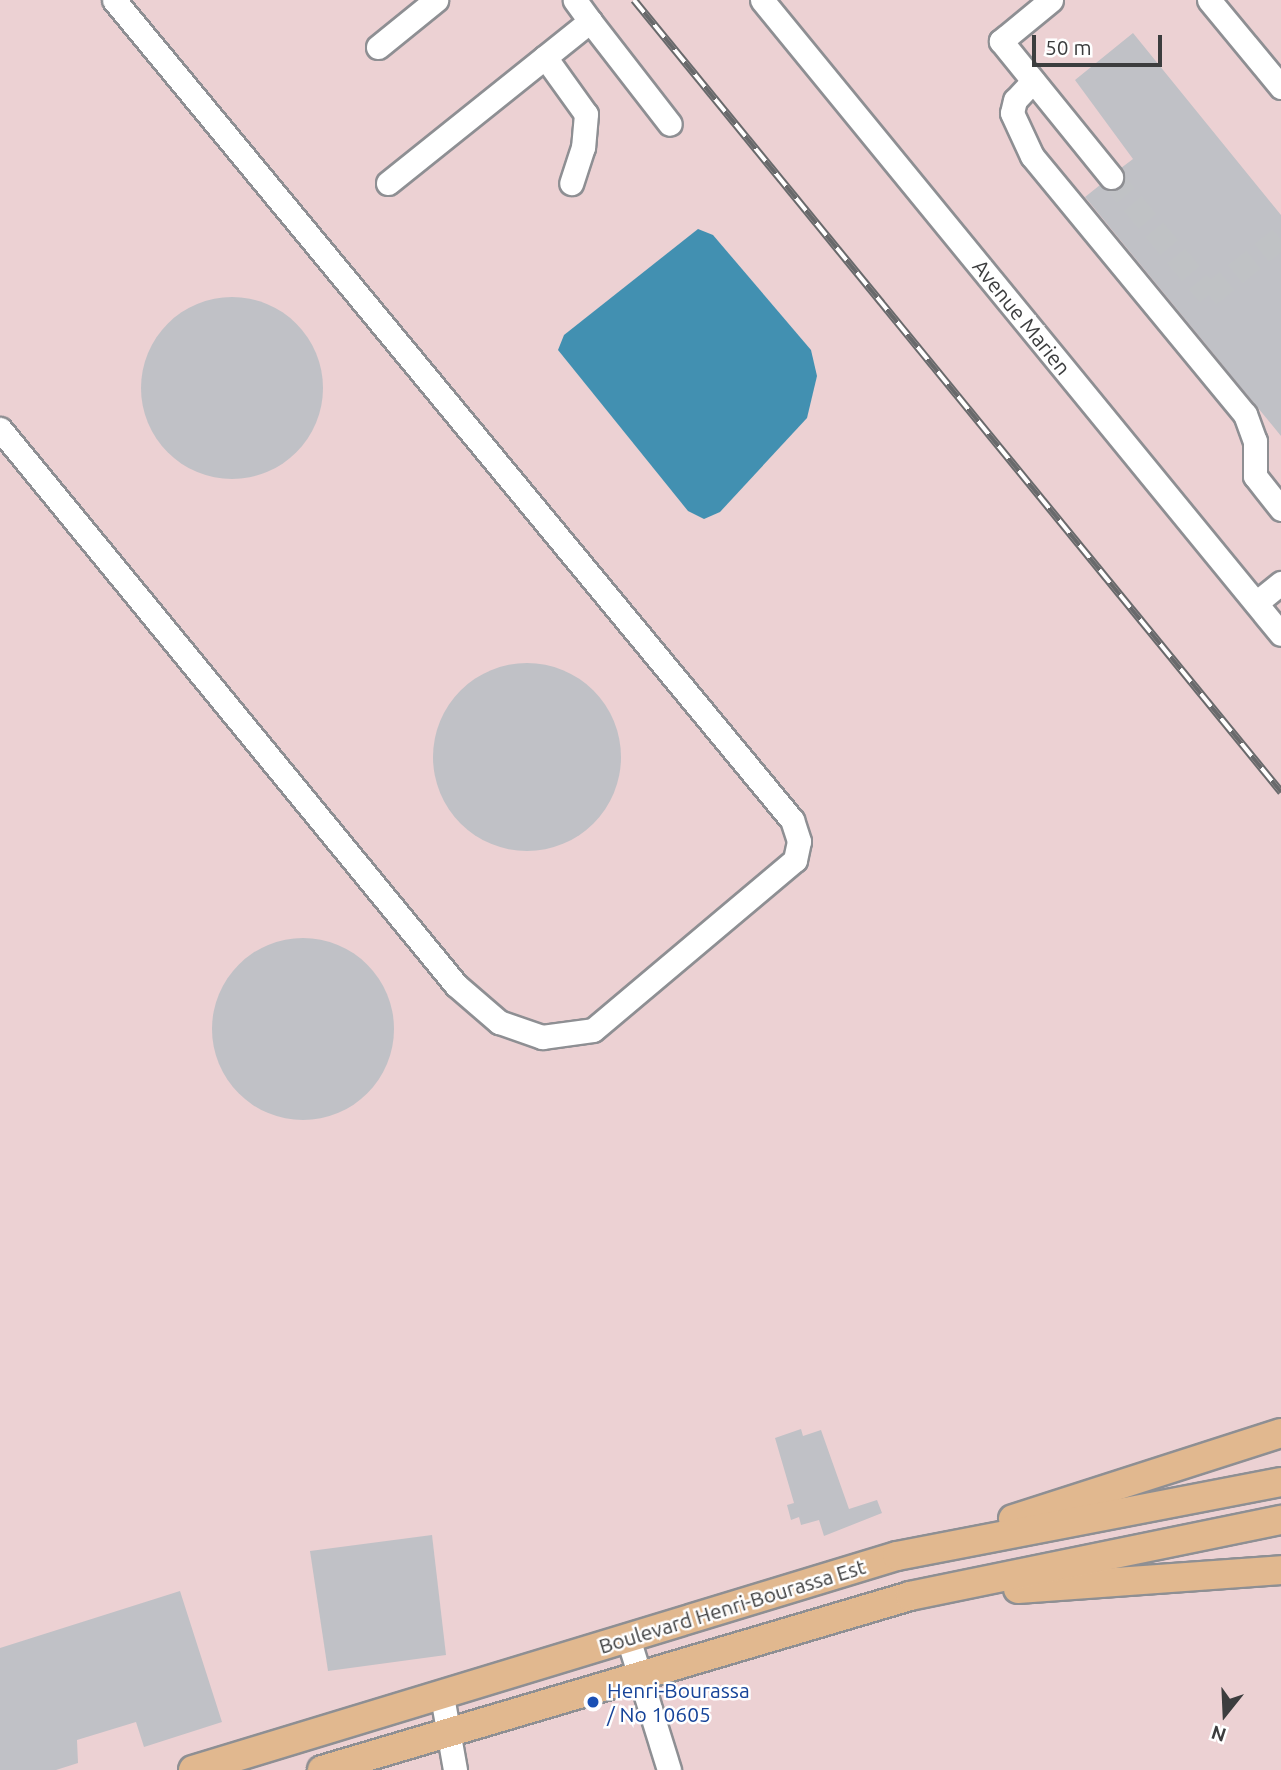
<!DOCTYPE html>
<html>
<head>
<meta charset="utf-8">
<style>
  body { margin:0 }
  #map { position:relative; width:1281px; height:1770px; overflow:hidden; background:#e1e3e7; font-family:Ubuntu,sans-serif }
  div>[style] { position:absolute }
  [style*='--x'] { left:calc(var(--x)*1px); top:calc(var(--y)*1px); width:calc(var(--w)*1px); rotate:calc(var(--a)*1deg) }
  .industrial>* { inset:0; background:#ecd1d3 }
  .water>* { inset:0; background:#4290b1 }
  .building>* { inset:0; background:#c0c1c6 }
  .round { border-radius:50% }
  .minor-tunnel>* { height:23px; margin-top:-11.5px; transform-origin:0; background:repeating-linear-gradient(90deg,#c0c2c5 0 23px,transparent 0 34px) }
  .roads { filter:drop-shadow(2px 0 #8e8f93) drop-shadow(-2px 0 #8e8f93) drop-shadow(0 2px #8e8f93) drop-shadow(0 -2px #8e8f93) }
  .minor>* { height:23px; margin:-11.5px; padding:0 11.5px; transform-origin:11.5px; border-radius:11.5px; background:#fff }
  .major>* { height:28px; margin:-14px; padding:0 14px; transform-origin:14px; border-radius:14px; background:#e1b88f }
  .rail>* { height:8px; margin-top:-4px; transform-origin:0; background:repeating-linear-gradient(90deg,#fff 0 16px,#696a6c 0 32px); box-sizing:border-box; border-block:2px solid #696a6c }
  .dots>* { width:19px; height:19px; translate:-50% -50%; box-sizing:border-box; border:4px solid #fff; border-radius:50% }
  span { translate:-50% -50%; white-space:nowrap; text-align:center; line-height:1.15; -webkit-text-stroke:5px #fff; paint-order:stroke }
  .street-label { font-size:21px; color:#3c3d3e }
  .transit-label { font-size:21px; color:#164399 }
  .left { translate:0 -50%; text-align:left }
  .north { position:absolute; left:1190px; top:1679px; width:70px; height:70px; -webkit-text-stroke:5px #fff; paint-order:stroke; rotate:198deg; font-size:19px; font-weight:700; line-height:28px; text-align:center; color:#3c3d3e }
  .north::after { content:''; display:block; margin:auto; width:24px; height:32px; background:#3c3d3e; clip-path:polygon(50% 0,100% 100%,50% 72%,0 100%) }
  .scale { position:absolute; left:1032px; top:35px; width:130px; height:32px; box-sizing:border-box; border:4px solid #3c3d3e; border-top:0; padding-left:9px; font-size:21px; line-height:24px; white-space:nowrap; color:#3c3d3e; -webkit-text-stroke:5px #fff; paint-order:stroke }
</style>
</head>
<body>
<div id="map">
  <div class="industrial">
    <i style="clip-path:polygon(0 0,1281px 0,1281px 1770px,0 1770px)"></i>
  </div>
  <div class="water">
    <i style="clip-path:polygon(698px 229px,713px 235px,811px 350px,817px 376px,807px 418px,720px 512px,704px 519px,688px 511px,558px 350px,564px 335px)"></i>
  </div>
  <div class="building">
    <i style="clip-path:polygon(1133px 33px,1281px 215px,1281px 436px,1085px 197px,1100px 185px,1112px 191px,1120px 187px,1125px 176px,1121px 168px,1133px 159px,1075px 80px)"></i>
    <i class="round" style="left:141px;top:297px;width:182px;height:182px"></i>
    <i class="round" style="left:433px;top:663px;width:188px;height:188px"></i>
    <i class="round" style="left:212px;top:938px;width:182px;height:182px"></i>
    <i style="clip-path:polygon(801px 1429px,803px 1436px,821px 1430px,849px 1509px,877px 1500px,882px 1513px,824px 1536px,819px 1520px,801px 1525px,799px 1517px,791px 1520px,787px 1505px,794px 1503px,775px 1438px)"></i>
    <i style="clip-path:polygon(432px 1535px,446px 1655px,328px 1671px,310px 1551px)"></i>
    <i style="clip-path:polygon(180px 1591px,222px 1722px,144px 1747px,136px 1722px,77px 1740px,78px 1763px,56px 1770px,0 1770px,0 1648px)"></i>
  </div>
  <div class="minor-tunnel">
    <i style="--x:1111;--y:177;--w:153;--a:50.3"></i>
    <i style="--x:1209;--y:295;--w:92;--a:-38.9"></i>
  </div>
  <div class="roads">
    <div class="minor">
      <i style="--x:762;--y:0;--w:819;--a:50.7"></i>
      <i style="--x:1051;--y:0;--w:65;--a:140.6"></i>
      <i style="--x:1001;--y:41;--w:175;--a:51"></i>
      <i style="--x:1209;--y:0;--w:113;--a:50.4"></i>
      <i style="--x:590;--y:21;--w:130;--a:52.2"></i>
      <i style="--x:378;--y:47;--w:75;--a:-39"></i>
      <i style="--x:545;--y:57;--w:70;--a:54.3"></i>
      <i style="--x:586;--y:114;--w:33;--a:95"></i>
      <i style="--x:583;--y:147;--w:38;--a:108"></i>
      <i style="--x:1033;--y:81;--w:26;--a:133"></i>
      <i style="--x:1015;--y:100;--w:13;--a:103"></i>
      <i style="--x:1012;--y:113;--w:47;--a:65.1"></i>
      <i style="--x:1032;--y:156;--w:335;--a:50.5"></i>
      <i style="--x:1245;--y:414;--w:29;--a:70"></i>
      <i style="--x:1255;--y:441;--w:35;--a:90"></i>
      <i style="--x:1255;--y:476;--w:42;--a:51.8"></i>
      <i style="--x:388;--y:183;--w:259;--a:-38.7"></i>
      <i style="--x:590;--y:21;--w:26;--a:-126"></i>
      <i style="--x:0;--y:429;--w:719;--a:50.64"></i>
      <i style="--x:456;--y:985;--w:57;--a:40.7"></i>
      <i style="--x:499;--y:1022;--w:46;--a:19.2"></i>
      <i style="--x:542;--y:1037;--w:51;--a:-7.8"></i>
      <i style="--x:593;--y:1030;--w:264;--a:-40.1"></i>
      <i style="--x:795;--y:860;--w:19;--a:-78"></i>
      <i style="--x:799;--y:841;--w:22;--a:-108"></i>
      <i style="--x:792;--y:820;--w:1064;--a:-129.58"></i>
      <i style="--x:1256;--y:603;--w:32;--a:-39"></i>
      <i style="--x:628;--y:1638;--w:138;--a:72.7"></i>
      <i style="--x:442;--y:1696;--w:75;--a:80"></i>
    </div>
    <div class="major">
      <i style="--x:1013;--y:1519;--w:281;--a:-17.8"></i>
      <i style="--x:1018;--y:1589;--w:264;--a:-4.1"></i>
      <i style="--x:193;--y:1770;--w:736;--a:-16.91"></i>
      <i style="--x:897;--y:1556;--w:391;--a:-10.9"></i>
      <i style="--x:322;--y:1770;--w:613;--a:-16.48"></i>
      <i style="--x:910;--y:1596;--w:379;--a:-11.6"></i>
    </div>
  </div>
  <div class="rail">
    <i style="--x:634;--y:0;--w:1023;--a:50.75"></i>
  </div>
  <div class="dots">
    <i style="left:593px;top:1702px;background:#1a4fb4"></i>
  </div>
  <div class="street-label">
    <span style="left:1022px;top:317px;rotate:51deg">Avenue Marien</span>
    <span style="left:732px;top:1606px;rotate:-17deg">Boulevard Henri-Bourassa Est</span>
  </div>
  <div class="transit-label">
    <span class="left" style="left:607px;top:1702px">Henri-Bourassa<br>/ No 10605</span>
  </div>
  <div class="north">N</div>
  <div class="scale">50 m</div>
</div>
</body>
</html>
